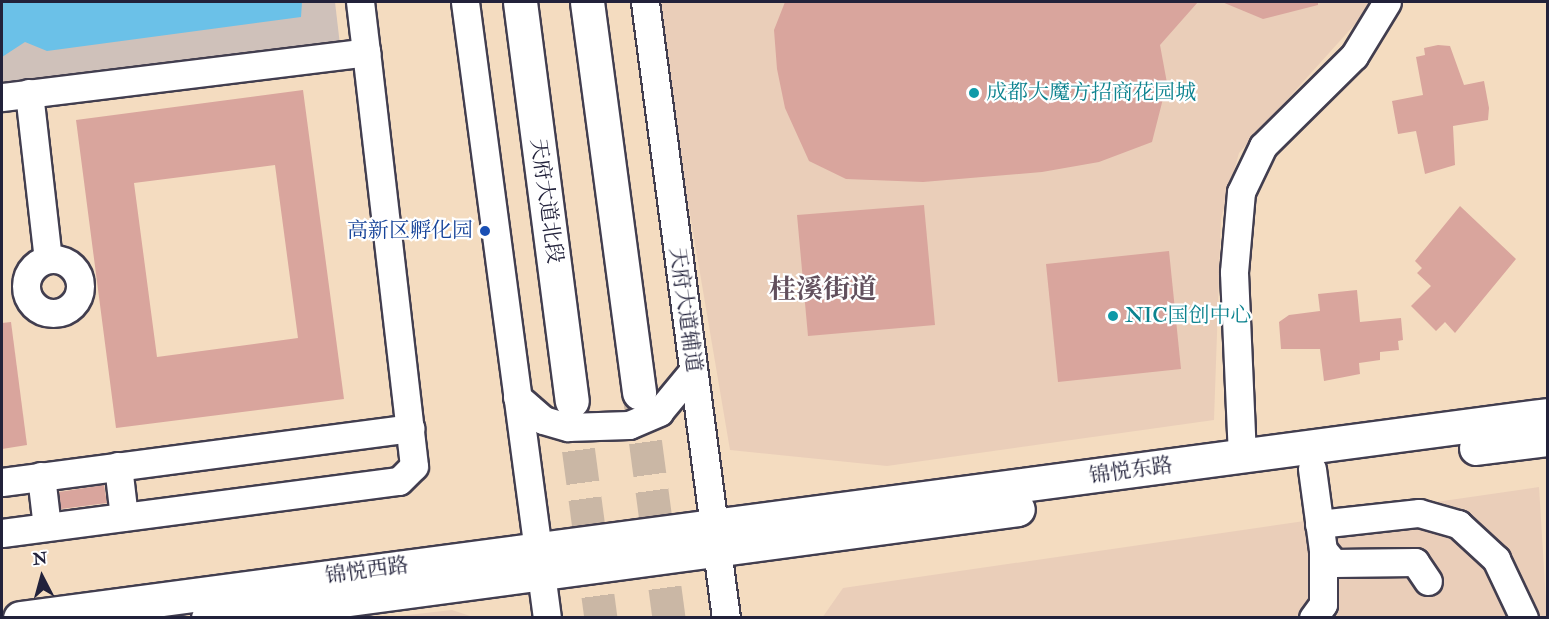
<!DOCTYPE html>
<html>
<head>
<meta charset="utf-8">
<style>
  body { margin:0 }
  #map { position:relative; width:1549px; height:619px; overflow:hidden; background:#f4dcc0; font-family:"IM FELL Double Pica","Noto Serif SC",serif }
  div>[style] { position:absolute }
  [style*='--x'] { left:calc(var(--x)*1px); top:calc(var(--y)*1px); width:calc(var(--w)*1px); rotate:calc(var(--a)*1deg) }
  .built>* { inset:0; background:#eaceb9 }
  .industrial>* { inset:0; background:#cfc1ba }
  .water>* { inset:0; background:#6bc1e8 }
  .building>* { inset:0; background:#d9a59d }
  .major-tunnel>* { height:33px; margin-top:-16.5px; transform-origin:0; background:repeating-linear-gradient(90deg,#cab7a5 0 33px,transparent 0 49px) }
  .roads { filter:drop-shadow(2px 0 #423e4f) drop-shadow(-2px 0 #423e4f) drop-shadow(0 2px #423e4f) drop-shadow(0 -2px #423e4f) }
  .minor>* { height:27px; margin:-13.5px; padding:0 13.5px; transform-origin:13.5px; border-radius:13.5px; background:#fff }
  .minor>.ring { margin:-13.5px; padding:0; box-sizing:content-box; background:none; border:27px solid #fff; border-radius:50% }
  .major>* { height:33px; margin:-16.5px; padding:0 16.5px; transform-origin:16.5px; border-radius:16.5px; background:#fff }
  .dots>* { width:16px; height:16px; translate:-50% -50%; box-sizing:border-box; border:3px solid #fff; border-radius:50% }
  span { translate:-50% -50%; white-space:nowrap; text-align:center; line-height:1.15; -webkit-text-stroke:4.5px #fff; paint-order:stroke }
  .culture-label { font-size:21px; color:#0d838f }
  .left { translate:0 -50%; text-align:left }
  .street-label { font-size:21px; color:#22223b }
  .transit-label { font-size:21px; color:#164399 }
  .right { translate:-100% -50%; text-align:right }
  .district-label { font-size:27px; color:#62505d; font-weight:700 }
  .frame { position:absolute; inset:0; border:3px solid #22223b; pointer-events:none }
  .north { position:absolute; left:12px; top:547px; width:60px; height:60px; -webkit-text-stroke:4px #fff; paint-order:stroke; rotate:354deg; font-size:16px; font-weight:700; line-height:24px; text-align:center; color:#22223b }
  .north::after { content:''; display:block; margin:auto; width:21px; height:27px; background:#22223b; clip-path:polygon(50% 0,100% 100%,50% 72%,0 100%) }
</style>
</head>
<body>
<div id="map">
  <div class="built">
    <i style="clip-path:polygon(654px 2px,1375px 2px,1239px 153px,1221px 219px,1214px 420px,887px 466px,730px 450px)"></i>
    <i style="clip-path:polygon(1539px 487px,1547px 617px,822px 618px,843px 588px)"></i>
    <i style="clip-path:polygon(452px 610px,473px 617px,390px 617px)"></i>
  </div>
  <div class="industrial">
    <i style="clip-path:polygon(2px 2px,335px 2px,340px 45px,2px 88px)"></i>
  </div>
  <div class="water">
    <i style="clip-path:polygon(2px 2px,302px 2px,301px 17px,47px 51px,25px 42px,2px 57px)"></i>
  </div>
  <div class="building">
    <i style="clip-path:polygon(785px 2px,1198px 2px,1160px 45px,1167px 83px,1152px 142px,1099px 162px,1042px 172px,923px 182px,846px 179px,809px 161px,785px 108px,777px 69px,774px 30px)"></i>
    <i style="clip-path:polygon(1222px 2px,1318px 2px,1318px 5px,1263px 19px)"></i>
    <i style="clip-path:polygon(1438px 45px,1450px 46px,1464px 85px,1484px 81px,1489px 108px,1488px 120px,1453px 126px,1455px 165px,1425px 174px,1416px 131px,1398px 134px,1392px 101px,1423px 95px,1416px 57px,1425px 55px,1424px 48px)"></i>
    <i style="clip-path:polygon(evenodd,303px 90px,344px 399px,116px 428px,76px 120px,303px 90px,275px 165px,298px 338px,157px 357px,134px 183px,275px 165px)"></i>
    <i style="clip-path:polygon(924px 205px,935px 325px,808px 336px,797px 215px)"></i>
    <i style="clip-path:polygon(1460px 206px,1516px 259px,1455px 333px,1445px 322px,1436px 331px,1411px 306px,1431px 286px,1417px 273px,1422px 268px,1415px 261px)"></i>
    <i style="clip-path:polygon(1169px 251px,1181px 369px,1058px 382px,1046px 264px)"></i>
    <i style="clip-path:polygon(1357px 290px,1360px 322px,1401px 318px,1403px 340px,1398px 341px,1399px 350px,1380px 352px,1380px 360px,1359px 363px,1360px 374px,1324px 381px,1320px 349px,1281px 349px,1279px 322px,1289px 315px,1320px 311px,1318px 294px)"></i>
    <i style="clip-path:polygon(11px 322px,27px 445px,2px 449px,2px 323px)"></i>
    <i style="clip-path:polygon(104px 485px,107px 503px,61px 509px,59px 492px)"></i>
  </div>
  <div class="major-tunnel">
    <i style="--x:639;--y:393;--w:227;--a:82.4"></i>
    <i style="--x:572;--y:401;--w:219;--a:82.4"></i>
  </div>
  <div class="roads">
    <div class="minor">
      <i style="--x:465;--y:2;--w:621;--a:82.42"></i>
      <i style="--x:645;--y:2;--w:621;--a:82.51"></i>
      <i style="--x:29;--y:93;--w:167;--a:83.5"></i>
      <i style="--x:2;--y:97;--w:367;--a:-7"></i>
      <i style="--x:366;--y:52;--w:50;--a:-96.8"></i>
      <i class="ring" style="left:26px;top:259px;width:27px;height:27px"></i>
      <i style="--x:517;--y:397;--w:35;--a:41"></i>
      <i style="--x:543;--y:420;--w:26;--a:16"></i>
      <i style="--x:568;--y:427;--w:61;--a:-1.9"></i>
      <i style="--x:629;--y:425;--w:33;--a:-23"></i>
      <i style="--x:659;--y:412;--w:53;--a:-50.3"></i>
      <i style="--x:1242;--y:456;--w:184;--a:-92.5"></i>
      <i style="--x:1234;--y:272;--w:80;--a:-85"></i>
      <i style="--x:1241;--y:192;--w:51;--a:-64.4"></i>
      <i style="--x:1263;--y:146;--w:128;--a:-44.7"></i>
      <i style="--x:1354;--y:56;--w:63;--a:-58.6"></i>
      <i style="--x:118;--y:466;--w:51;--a:83.3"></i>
      <i style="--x:1312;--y:469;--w:82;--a:82.3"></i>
      <i style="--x:1323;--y:550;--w:17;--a:50"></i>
      <i style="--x:1334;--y:563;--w:81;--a:-0.7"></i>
      <i style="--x:1415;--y:562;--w:23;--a:56"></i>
      <i style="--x:41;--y:476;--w:51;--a:83.3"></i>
      <i style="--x:2;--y:482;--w:412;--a:-7.5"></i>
      <i style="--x:1319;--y:524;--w:101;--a:-6.3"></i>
      <i style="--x:1419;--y:513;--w:41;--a:15.8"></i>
      <i style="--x:1458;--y:524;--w:52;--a:42.6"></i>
      <i style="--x:1496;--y:559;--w:65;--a:64.6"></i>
      <i style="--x:2;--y:533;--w:400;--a:-7.5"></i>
      <i style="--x:399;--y:481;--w:21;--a:-45"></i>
      <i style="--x:414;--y:466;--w:417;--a:-96.6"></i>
      <i style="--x:1313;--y:618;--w:17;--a:-54"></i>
      <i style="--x:1323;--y:604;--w:54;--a:-90"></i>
    </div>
    <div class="major">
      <i style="--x:520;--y:2;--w:402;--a:82.6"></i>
      <i style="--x:587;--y:2;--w:394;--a:82.4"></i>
      <i style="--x:1476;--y:448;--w:73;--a:-7.1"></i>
      <i style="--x:20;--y:618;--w:1541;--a:-7.57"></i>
      <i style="--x:208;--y:618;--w:817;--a:-7.66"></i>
    </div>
  </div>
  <div class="dots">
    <i style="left:974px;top:93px;background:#0f9aa8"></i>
    <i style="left:485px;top:231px;background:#1a4fb4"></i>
    <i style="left:1113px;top:316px;background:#0f9aa8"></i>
  </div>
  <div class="culture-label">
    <span class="left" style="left:986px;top:93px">成都大魔方招商花园城</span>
    <span class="left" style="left:1125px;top:316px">NIC国创中心</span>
  </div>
  <div class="street-label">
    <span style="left:546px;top:201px;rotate:82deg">天府大道北段</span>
    <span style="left:685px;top:310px;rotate:82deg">天府大道辅道</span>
    <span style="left:1131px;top:471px;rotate:-8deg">锦悦东路</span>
    <span style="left:367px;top:571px;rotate:-8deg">锦悦西路</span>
  </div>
  <div class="transit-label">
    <span class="right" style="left:473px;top:231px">高新区孵化园</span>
  </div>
  <div class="district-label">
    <span style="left:823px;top:290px">桂溪街道</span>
  </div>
  <div class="frame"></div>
  <div class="north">N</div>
</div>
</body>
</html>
